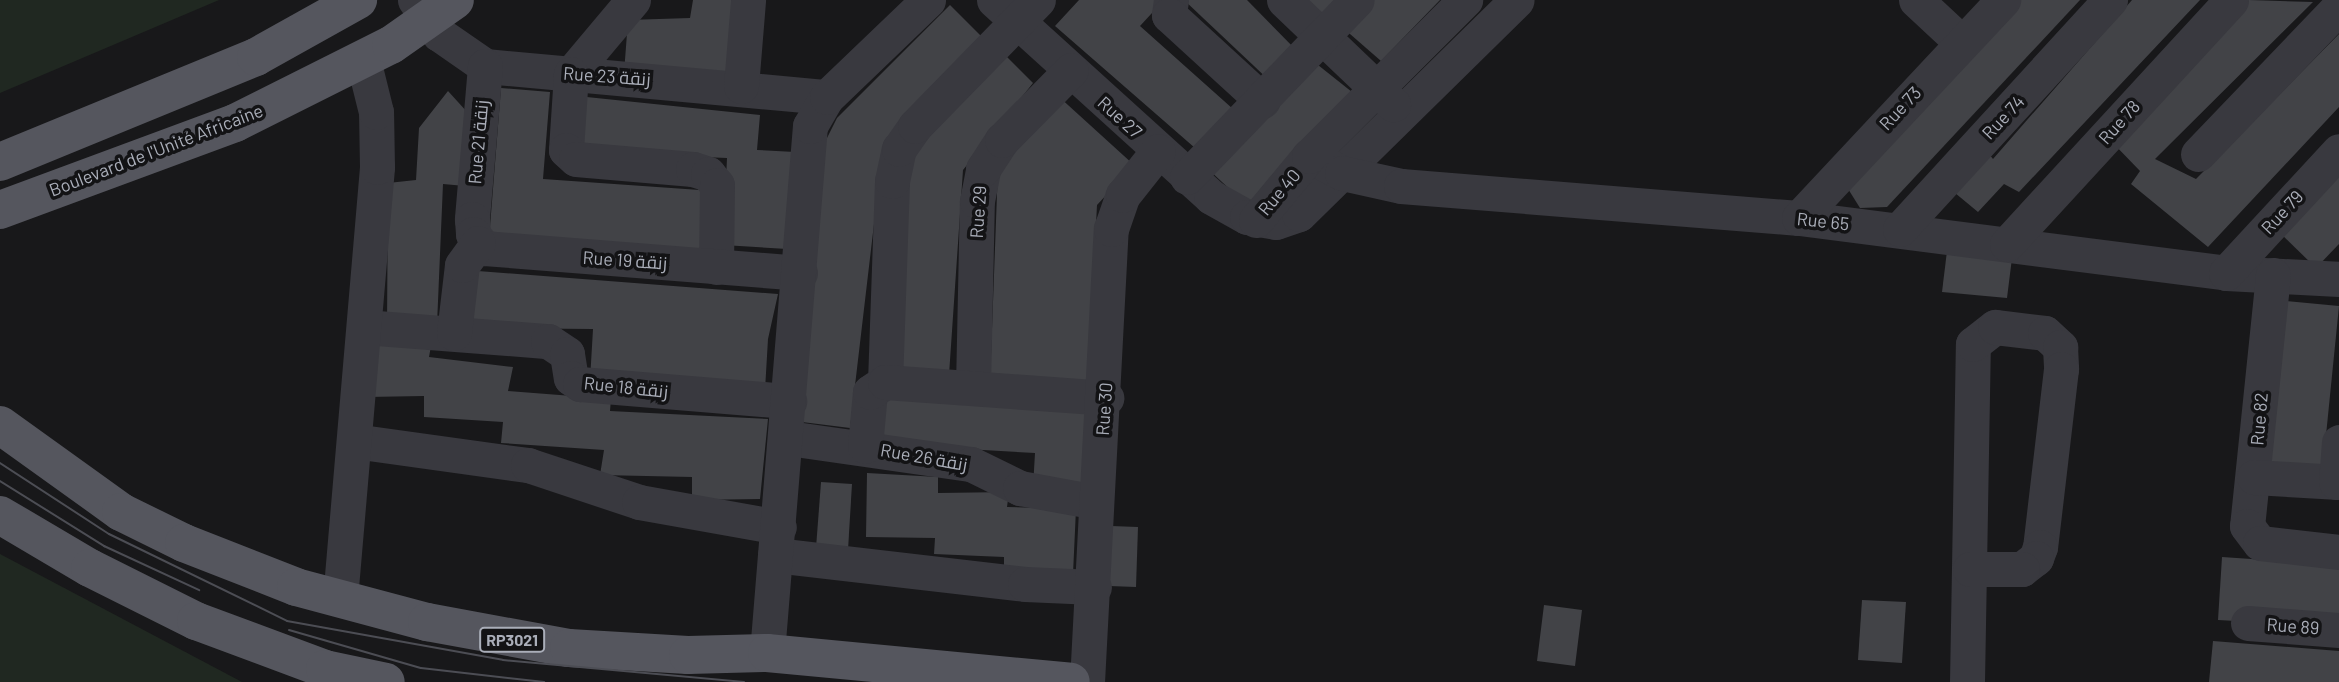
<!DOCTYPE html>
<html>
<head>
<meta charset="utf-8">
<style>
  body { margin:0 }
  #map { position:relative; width:2339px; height:682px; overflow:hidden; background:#18181a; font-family:Barlow,Cairo,sans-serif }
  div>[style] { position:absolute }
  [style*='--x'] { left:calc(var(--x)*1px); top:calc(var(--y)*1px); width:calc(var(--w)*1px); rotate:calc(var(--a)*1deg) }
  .green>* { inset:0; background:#202821 }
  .building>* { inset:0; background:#424347 }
  .minor>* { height:35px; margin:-17.5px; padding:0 17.5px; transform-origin:17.5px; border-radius:17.5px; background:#39393f }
  .major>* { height:38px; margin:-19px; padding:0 19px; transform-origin:19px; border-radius:19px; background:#55565e }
  .tram>* { height:2px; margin:-1px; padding:0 1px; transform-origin:1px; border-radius:1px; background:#4c4d54 }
  span { translate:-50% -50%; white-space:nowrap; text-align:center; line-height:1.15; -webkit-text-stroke:7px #131315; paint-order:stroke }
  .shield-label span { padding:2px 5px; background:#131315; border:2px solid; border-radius:5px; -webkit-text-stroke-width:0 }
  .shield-label { font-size:16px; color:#aaaeb9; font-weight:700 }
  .street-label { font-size:18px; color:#aaaeb9 }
</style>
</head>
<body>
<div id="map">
  <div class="green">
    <i style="clip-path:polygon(0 0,219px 0,0 93px)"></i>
    <i style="clip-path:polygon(0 554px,242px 682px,0 682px)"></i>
  </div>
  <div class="building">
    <i style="clip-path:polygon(693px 0,737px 0,730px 74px,624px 73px,628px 20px,690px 18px)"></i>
    <i style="clip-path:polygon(1079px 0,1164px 0,1140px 26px,1233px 109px,1195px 148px,1055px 26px)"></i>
    <i style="clip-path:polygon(1184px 0,1247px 0,1300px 54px,1272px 83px)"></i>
    <i style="clip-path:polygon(1304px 0,1339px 0,1320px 18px)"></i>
    <i style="clip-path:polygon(1370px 0,1440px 0,1381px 61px,1342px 27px)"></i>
    <i style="clip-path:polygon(2015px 0,2080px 0,1887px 207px,1860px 208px,1845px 184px)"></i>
    <i style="clip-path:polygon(2132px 0,2200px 0,2019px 192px,2004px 184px,1978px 212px,1943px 183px,1981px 144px,1993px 159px)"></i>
    <i style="clip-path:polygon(2249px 0,2313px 2px,2155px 159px,2196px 179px,2339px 34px,2339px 107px,2208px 247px,2131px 184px,2140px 171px,2110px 140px)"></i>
    <i style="clip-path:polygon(950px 5px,984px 39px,882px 156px,850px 428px,802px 422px,816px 160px,837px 118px)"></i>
    <i style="clip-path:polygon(999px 49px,1033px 83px,963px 170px,949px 375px,900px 368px,906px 158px)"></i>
    <i style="clip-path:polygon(1313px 61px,1352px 92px,1250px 208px,1208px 169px)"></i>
    <i style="clip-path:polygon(501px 88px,550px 92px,543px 179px,714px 191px,709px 255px,489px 239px)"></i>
    <i style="clip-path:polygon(448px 91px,468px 113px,465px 186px,443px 184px,437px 325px,387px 325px,388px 183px,416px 180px,419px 128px)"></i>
    <i style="clip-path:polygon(1057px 95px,1134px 165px,1097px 205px,1088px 382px,990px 383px,998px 167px)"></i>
    <i style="clip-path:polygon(577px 96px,760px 115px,757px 150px,795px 152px,787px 249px,723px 245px,727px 158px,577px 152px)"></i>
    <i style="clip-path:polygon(2339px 165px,2339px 244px,2316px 268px,2276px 229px)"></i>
    <i style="clip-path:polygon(1947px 251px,2012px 258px,2007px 298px,1942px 292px)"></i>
    <i style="clip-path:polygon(465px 270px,778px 294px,768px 339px,765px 390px,590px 380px,593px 329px,461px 328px)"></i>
    <i style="clip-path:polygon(2285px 301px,2339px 306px,2322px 475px,2268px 470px)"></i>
    <i style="clip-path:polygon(368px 340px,431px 346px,429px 357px,513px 367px,508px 391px,611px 399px,610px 411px,768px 419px,760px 499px,692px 500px,692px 477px,600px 475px,604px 450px,501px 443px,503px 422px,424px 417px,424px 396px,366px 397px)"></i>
    <i style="clip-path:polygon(882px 397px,1088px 410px,1083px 490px,1033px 487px,1035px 453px,879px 444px)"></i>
    <i style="clip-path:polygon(867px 473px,938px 477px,938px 493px,1009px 492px,1007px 507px,1076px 509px,1073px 574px,1004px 571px,1004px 557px,934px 554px,935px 538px,866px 537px)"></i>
    <i style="clip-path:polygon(821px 482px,852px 484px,848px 550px,816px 548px)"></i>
    <i style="clip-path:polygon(1111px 526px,1138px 527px,1136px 587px,1109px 586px)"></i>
    <i style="clip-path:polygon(2222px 557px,2339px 565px,2339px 627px,2218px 620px)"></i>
    <i style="clip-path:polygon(1862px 600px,1906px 602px,1902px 663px,1858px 660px)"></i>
    <i style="clip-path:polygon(1544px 605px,1582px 610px,1575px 666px,1537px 661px)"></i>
    <i style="clip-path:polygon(2213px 641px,2339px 651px,2339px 682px,2209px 682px)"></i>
  </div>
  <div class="minor">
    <i style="--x:415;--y:0;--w:42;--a:54.8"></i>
    <i style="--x:439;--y:34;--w:56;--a:34.8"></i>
    <i style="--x:485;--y:66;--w:343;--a:5.2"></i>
    <i style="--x:633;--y:0;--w:97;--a:130"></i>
    <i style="--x:571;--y:74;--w:76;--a:93.8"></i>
    <i style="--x:566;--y:150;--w:13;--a:42"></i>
    <i style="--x:576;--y:159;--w:117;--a:4.9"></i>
    <i style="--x:693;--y:169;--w:16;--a:18"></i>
    <i style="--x:708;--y:174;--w:14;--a:51"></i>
    <i style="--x:717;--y:185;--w:82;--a:90.7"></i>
    <i style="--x:994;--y:0;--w:293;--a:42.2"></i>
    <i style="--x:1211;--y:197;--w:41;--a:29.1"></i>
    <i style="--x:1247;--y:217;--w:29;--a:10"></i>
    <i style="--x:1276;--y:222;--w:24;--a:-19"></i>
    <i style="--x:1299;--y:214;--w:305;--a:-44.5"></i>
    <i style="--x:1171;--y:0;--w:15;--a:98"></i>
    <i style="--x:1169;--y:15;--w:127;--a:42.5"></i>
    <i style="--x:1284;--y:0;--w:151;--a:43.7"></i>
    <i style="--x:1916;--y:0;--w:62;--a:43"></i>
    <i style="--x:485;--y:66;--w:154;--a:94.9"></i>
    <i style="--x:472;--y:219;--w:15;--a:86"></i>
    <i style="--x:473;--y:234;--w:18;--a:52"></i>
    <i style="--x:484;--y:248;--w:317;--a:4.5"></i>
    <i style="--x:741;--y:86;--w:86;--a:-85.3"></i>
    <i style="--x:2198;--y:154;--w:204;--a:-46.2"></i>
    <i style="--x:1309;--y:156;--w:37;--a:27"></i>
    <i style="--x:1342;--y:173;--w:60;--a:12.4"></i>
    <i style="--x:1401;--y:186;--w:399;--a:4.6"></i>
    <i style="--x:1799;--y:218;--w:431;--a:7.3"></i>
    <i style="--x:2226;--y:273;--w:113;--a:3"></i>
    <i style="--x:1187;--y:177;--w:245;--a:-46.2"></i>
    <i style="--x:1799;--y:218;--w:299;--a:-46.9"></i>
    <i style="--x:1256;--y:220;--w:83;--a:-50.4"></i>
    <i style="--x:1309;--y:156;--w:221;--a:-45"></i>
    <i style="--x:1900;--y:229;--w:311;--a:-47.5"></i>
    <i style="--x:2007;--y:244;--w:331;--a:-47.4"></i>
    <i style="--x:2226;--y:273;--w:166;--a:-47.2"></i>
    <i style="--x:2273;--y:275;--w:252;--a:95.9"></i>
    <i style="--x:2247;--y:526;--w:21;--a:53"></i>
    <i style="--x:2260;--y:543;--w:80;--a:6.5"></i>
    <i style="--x:364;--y:327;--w:185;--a:4.4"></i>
    <i style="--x:548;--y:341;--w:23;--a:34"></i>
    <i style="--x:567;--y:354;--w:24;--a:81"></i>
    <i style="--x:571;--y:378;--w:11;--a:34"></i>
    <i style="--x:580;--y:384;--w:210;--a:4.7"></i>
    <i style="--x:454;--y:333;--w:68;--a:-83.3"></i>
    <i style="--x:462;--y:265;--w:27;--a:-54"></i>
    <i style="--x:885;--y:382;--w:201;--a:-88"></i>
    <i style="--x:892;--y:181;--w:33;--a:-78"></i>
    <i style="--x:899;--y:149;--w:28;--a:-55"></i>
    <i style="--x:915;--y:126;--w:176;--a:-45.7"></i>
    <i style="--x:973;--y:387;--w:186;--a:-88.8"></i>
    <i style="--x:977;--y:201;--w:33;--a:-79"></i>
    <i style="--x:983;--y:169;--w:35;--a:-57"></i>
    <i style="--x:1002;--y:140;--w:98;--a:-45.4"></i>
    <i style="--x:788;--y:438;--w:185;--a:8.1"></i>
    <i style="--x:971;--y:464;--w:55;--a:26.1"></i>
    <i style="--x:1020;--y:488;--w:77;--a:10.4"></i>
    <i style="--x:354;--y:441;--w:176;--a:7.9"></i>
    <i style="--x:528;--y:465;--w:117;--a:18.4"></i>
    <i style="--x:639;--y:502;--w:142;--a:10.1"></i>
    <i style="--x:865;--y:446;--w:54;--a:-84.7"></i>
    <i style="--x:870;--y:392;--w:18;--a:-34"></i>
    <i style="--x:885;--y:382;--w:222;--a:4.1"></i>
    <i style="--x:2254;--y:477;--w:85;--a:3.4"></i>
    <i style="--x:2336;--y:482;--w:40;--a:-85.7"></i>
    <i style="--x:775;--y:555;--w:252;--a:6.6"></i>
    <i style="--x:1025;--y:584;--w:69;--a:2.5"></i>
    <i style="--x:340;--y:599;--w:434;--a:-85.1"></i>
    <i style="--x:377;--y:167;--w:55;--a:-91"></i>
    <i style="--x:376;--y:112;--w:54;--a:-104"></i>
    <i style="--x:2248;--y:623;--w:91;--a:4.4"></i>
    <i style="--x:767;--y:653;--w:529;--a:-85.34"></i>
    <i style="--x:810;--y:126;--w:34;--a:-60"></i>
    <i style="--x:827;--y:97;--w:140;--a:-43.8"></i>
    <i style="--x:1087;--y:682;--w:454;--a:-87"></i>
    <i style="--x:1111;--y:229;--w:36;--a:-71"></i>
    <i style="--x:1123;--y:195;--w:56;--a:-51.5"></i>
    <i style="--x:1967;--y:682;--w:338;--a:-89"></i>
    <i style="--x:1973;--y:344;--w:28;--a:-38"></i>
    <i style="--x:1995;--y:327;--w:50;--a:6.8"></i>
    <i style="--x:2045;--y:333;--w:21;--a:43"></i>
    <i style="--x:2060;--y:347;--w:22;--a:87"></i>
    <i style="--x:2061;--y:369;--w:179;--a:96.7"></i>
    <i style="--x:2040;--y:547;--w:12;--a:110"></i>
    <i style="--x:2036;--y:558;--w:18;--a:142"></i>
    <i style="--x:2022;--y:569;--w:52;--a:180"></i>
  </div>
  <div class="major">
    <i style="--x:0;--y:162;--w:277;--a:-22.3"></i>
    <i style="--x:256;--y:57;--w:117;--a:-29.2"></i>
    <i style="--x:0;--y:210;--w:251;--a:-20.3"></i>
    <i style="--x:235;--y:123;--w:174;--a:-26.6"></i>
    <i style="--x:391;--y:45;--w:78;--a:-35.1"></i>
    <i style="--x:0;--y:425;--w:149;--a:35.7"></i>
    <i style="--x:121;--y:512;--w:70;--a:26.2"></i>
    <i style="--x:184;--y:543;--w:120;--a:21.4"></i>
    <i style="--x:296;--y:587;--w:136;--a:15"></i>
    <i style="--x:427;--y:622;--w:144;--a:10.4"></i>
    <i style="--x:569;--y:648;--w:119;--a:3.4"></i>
    <i style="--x:688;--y:655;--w:79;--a:-1.5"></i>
    <i style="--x:767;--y:653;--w:305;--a:5.4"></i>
    <i style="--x:0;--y:515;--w:104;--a:30.5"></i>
    <i style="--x:90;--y:568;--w:119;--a:26.6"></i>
    <i style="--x:196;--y:621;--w:138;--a:20.4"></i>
    <i style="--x:325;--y:669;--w:62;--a:12"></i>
  </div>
  <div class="tram">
    <i style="--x:0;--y:463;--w:130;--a:33.1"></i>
    <i style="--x:109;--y:534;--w:198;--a:26"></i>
    <i style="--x:287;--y:621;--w:219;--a:10.2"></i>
    <i style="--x:503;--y:660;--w:242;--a:5.2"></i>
    <i style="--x:0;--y:481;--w:123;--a:32"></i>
    <i style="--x:104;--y:546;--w:105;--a:24.9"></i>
    <i style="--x:289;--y:630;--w:137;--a:16.1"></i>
    <i style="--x:421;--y:668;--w:124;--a:6.5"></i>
  </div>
  <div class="shield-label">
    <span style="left:512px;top:640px">RP3021</span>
  </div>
  <div class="street-label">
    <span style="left:607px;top:76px;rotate:4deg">Rue 23 زنقة</span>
    <span style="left:1900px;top:108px;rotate:-47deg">Rue 73</span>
    <span style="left:1120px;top:117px;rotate:42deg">Rue 27</span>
    <span style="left:2003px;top:117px;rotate:-47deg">Rue 74</span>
    <span style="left:2119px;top:122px;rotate:-48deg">Rue 78</span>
    <span style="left:478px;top:142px;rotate:-85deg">Rue 21 زنقة</span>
    <span style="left:156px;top:150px;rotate:-21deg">Boulevard de l'Unité Africaine</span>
    <span style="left:1279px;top:192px;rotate:-50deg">Rue 40</span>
    <span style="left:978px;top:212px;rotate:-86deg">Rue 29</span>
    <span style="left:2282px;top:212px;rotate:-47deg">Rue 79</span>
    <span style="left:1823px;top:221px;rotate:6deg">Rue 65</span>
    <span style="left:625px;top:260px;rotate:4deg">Rue 19 زنقة</span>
    <span style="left:626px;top:387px;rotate:6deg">Rue 18 زنقة</span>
    <span style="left:1104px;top:409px;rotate:-86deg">Rue 30</span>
    <span style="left:2259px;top:419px;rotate:-85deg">Rue 82</span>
    <span style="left:924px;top:457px;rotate:10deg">Rue 26 زنقة</span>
    <span style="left:2293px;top:626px;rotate:4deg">Rue 89</span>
  </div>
</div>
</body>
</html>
